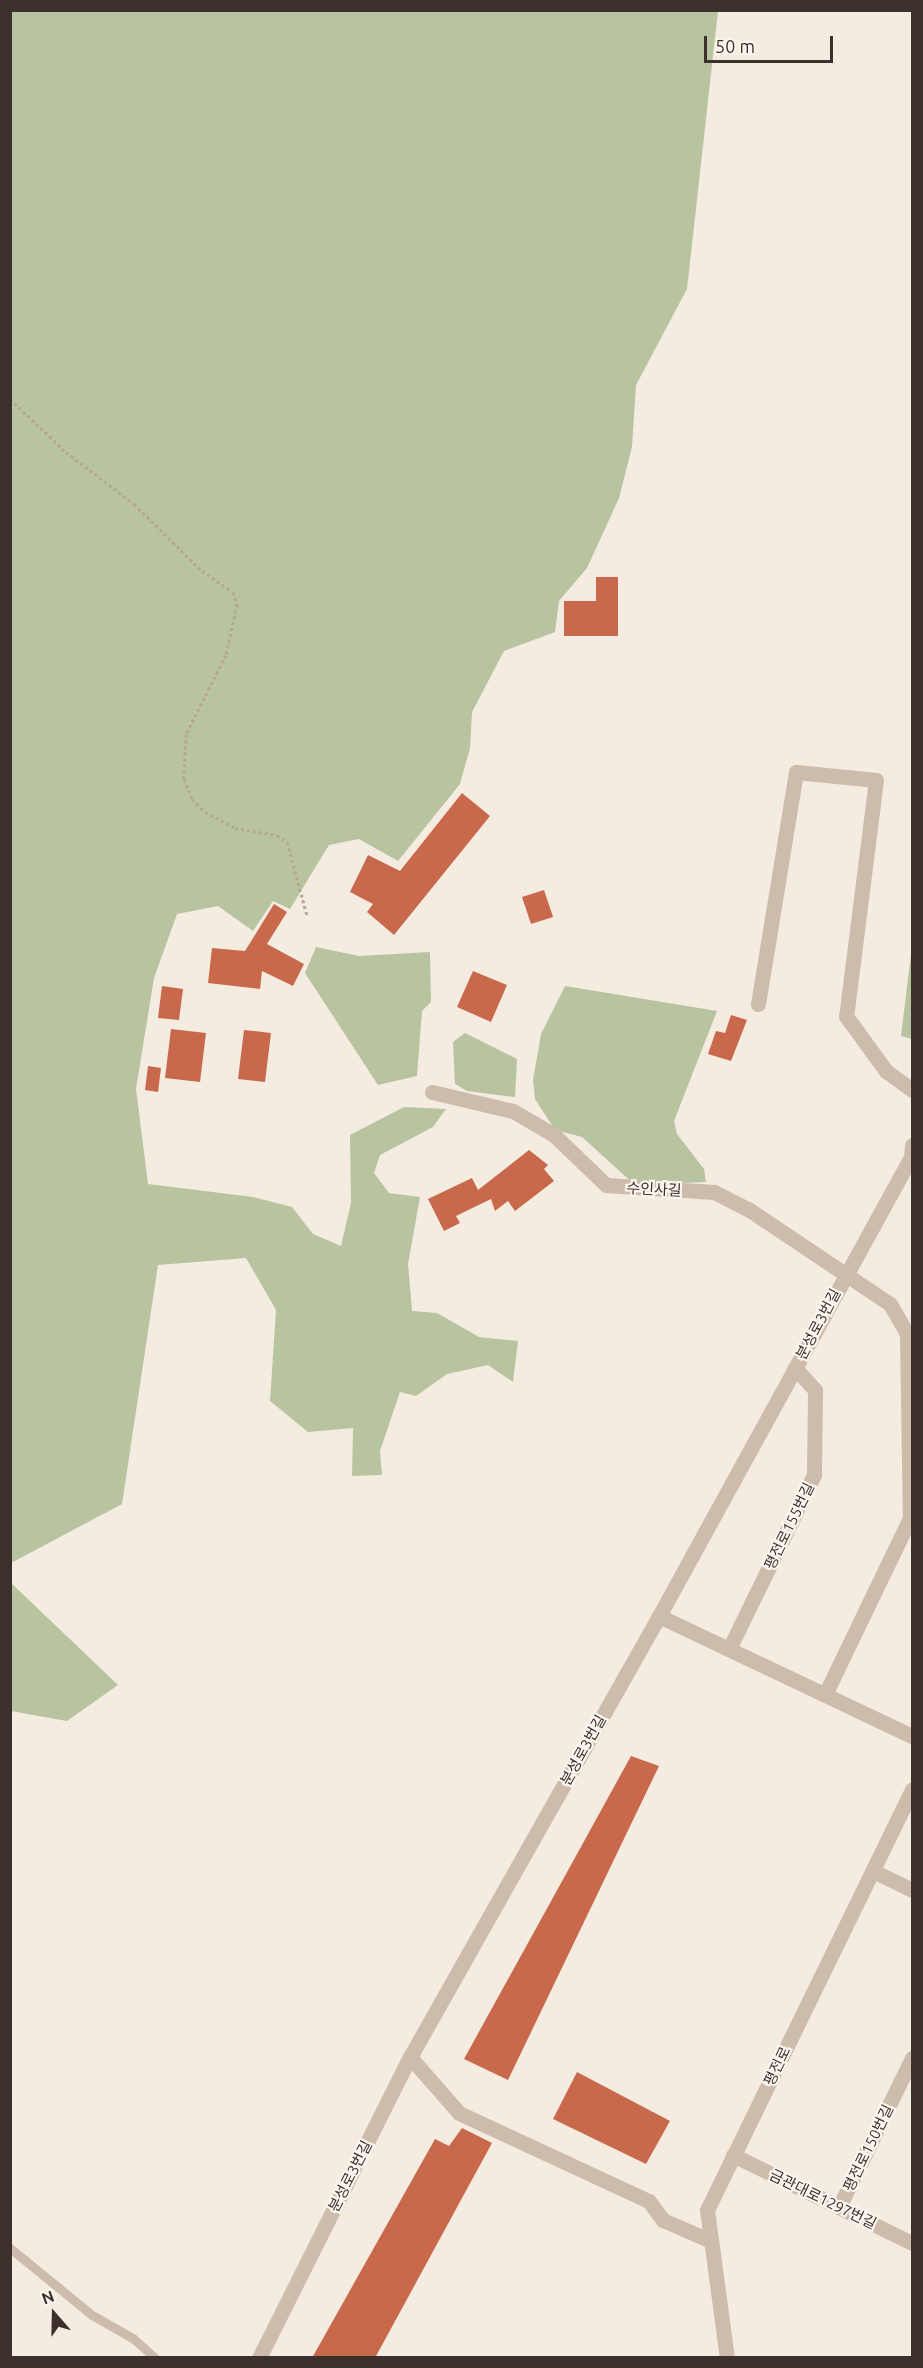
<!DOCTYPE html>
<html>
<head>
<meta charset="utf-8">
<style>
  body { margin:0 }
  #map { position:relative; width:923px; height:2368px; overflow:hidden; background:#f4ebe1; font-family:Ubuntu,"Noto Sans KR",sans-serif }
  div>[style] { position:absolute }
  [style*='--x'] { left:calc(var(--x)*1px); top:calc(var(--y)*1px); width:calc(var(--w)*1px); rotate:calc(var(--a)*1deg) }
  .green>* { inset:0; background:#b8c4a0 }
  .building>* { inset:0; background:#c8694b }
  .path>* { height:3px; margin-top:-1.5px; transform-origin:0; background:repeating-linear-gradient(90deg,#b9a596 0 3px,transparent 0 6px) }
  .service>* { height:9px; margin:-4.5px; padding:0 4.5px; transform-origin:4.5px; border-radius:4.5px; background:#cdbbac }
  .minor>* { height:15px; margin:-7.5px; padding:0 7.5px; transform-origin:7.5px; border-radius:7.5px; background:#cdbbac }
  span { translate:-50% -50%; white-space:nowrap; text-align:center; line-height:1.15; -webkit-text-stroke:4.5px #fbf5ee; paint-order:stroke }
  .street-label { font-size:15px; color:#3b302b }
  .frame { position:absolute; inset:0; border:12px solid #3b302b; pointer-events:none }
  .north { position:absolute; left:24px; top:2284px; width:60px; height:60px; -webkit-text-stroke:4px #fbf5ee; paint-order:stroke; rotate:340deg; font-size:16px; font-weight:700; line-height:24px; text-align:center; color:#3b302b }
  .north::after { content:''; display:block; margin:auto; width:21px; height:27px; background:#3b302b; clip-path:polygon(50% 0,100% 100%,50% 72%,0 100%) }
  .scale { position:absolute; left:704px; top:36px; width:129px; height:27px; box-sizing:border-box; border:3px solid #3b302b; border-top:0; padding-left:8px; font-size:18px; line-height:21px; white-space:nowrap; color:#3b302b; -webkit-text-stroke:4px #fbf5ee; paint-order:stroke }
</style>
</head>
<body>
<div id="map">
  <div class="green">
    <i style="clip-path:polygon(11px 10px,718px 11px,687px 289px,636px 385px,632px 447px,619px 498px,587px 568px,559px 601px,555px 632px,504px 651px,472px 712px,470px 748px,460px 784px,398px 861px,359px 839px,329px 845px,290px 909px,273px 901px,253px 931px,218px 906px,177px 914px,154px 978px,136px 1089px,148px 1184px,253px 1197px,292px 1207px,313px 1234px,341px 1246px,351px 1203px,350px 1135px,404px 1107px,446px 1109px,433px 1127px,380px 1155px,374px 1173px,389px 1193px,420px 1197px,408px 1264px,412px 1311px,437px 1313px,479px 1337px,518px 1341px,513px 1382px,488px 1365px,447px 1374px,416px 1396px,400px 1392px,380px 1451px,382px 1475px,352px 1476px,353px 1428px,308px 1432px,270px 1401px,276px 1310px,246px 1258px,158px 1265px,122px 1504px,11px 1563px)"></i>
    <i style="clip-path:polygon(912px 946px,912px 1039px,901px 1036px)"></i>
    <i style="clip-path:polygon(316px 947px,359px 956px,430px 952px,431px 1002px,422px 1011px,417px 1076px,378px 1085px,305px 973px)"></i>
    <i style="clip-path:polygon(565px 986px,717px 1011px,674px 1121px,677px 1134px,704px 1169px,706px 1182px,635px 1185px,582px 1137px,555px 1130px,535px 1099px,533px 1080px,541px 1034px)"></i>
    <i style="clip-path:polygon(465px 1033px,517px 1059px,515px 1097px,467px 1091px,455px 1084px,453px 1042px)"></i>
    <i style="clip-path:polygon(10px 1582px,118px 1685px,67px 1721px,11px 1711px)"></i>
  </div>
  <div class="building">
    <i style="clip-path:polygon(596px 577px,618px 577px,618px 636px,564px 636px,564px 601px,596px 601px)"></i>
    <i style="clip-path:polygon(462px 793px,490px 816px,394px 935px,367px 912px,373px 904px,350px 892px,368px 855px,400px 871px)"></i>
    <i style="clip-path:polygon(544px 890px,553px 917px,531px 924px,522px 897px)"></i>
    <i style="clip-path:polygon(274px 904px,287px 912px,267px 944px,304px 964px,293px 986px,262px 971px,260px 989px,208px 983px,212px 948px,245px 951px)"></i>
    <i style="clip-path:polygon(473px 971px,507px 985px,491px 1022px,457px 1007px)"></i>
    <i style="clip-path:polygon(162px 986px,183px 989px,179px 1020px,158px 1018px)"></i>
    <i style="clip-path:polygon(731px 1015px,747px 1020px,731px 1061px,708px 1054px,716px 1031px,725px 1033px)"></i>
    <i style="clip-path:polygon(171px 1029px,206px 1033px,200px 1082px,165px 1078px)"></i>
    <i style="clip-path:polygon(244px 1030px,271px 1033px,265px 1082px,238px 1079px)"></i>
    <i style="clip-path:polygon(148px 1066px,161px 1068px,158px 1092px,145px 1090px)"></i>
    <i style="clip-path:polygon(529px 1150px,548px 1165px,544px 1169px,554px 1181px,515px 1211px,508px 1201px,495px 1211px,491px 1199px,456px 1216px,460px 1223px,444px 1231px,428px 1199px,472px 1178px,478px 1190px)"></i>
    <i style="clip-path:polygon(631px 1756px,659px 1766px,508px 2080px,464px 2059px)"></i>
    <i style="clip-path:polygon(577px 2072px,670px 2121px,646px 2164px,553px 2119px)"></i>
    <i style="clip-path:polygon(462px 2128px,492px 2143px,375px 2358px,312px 2358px,435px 2139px,449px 2146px)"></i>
  </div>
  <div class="path">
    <i style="--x:10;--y:399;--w:77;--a:43.4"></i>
    <i style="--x:66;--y:452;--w:86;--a:37.4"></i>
    <i style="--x:134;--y:504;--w:95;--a:44.6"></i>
    <i style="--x:202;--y:571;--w:37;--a:34"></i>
    <i style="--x:233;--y:592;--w:13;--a:72"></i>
    <i style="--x:237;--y:604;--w:52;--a:102.2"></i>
    <i style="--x:226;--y:655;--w:89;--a:116.9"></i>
    <i style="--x:186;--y:734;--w:45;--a:92.5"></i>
    <i style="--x:184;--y:779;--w:22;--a:68"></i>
    <i style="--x:192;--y:799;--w:18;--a:45"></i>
    <i style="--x:205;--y:812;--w:34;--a:28"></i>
    <i style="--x:235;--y:828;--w:43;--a:9.5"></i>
    <i style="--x:277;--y:835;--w:12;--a:35"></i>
    <i style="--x:287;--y:842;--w:76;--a:74.7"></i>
  </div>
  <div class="service">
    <i style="--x:10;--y:2248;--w:106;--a:39.3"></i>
    <i style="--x:92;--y:2315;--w:48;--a:29.7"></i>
    <i style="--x:134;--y:2339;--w:28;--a:42"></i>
  </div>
  <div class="minor">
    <i style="--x:758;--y:1004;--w:235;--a:-80.7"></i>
    <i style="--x:796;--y:772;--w:80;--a:5.7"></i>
    <i style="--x:876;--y:780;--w:238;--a:97.2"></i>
    <i style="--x:846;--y:1016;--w:68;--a:54"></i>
    <i style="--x:886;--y:1071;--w:32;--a:36"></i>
    <i style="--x:432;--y:1092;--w:83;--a:13.2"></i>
    <i style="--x:513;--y:1111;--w:48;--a:30.3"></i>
    <i style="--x:554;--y:1135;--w:72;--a:43.9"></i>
    <i style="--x:606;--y:1185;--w:108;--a:3.7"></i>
    <i style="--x:714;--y:1192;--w:38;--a:27"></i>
    <i style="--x:748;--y:1209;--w:171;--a:33.8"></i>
    <i style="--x:890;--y:1304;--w:34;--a:60"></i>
    <i style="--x:907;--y:1334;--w:184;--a:89.1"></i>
    <i style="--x:910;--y:1518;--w:196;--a:115.7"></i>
    <i style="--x:659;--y:1616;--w:280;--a:25.4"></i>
    <i style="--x:729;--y:1649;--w:194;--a:-64"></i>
    <i style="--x:814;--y:1475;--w:85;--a:-89.3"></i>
    <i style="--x:815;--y:1390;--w:30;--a:-132"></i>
    <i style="--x:873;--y:1871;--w:43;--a:26"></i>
    <i style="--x:410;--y:2057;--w:74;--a:48.8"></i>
    <i style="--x:459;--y:2113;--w:209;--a:24.9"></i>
    <i style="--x:649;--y:2201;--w:24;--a:54"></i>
    <i style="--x:663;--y:2220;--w:52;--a:23.6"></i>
    <i style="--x:733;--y:2155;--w:199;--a:26.2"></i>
    <i style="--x:839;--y:2207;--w:166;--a:-63.9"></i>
    <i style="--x:259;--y:2358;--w:337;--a:-63.4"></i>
    <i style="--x:410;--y:2057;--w:506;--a:-60.55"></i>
    <i style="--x:659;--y:1616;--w:524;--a:-61.23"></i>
    <i style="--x:911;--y:1157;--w:12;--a:-85"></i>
    <i style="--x:727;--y:2358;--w:149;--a:-97.7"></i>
    <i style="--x:707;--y:2210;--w:468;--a:-64"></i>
  </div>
  <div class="street-label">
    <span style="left:654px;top:1189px;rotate:3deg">수인사길</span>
    <span style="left:818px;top:1324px;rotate:-62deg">분성로3번길</span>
    <span style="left:789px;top:1526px;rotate:-64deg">평전로155번길</span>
    <span style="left:583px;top:1750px;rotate:-61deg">분성로3번길</span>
    <span style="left:777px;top:2066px;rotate:-64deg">평전로</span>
    <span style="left:868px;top:2148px;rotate:-64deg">평전로150번길</span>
    <span style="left:350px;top:2176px;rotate:-63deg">분성로3번길</span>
    <span style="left:823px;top:2199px;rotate:26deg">금관대로1297번길</span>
  </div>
  <div class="frame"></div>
  <div class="north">N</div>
  <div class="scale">50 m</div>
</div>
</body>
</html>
